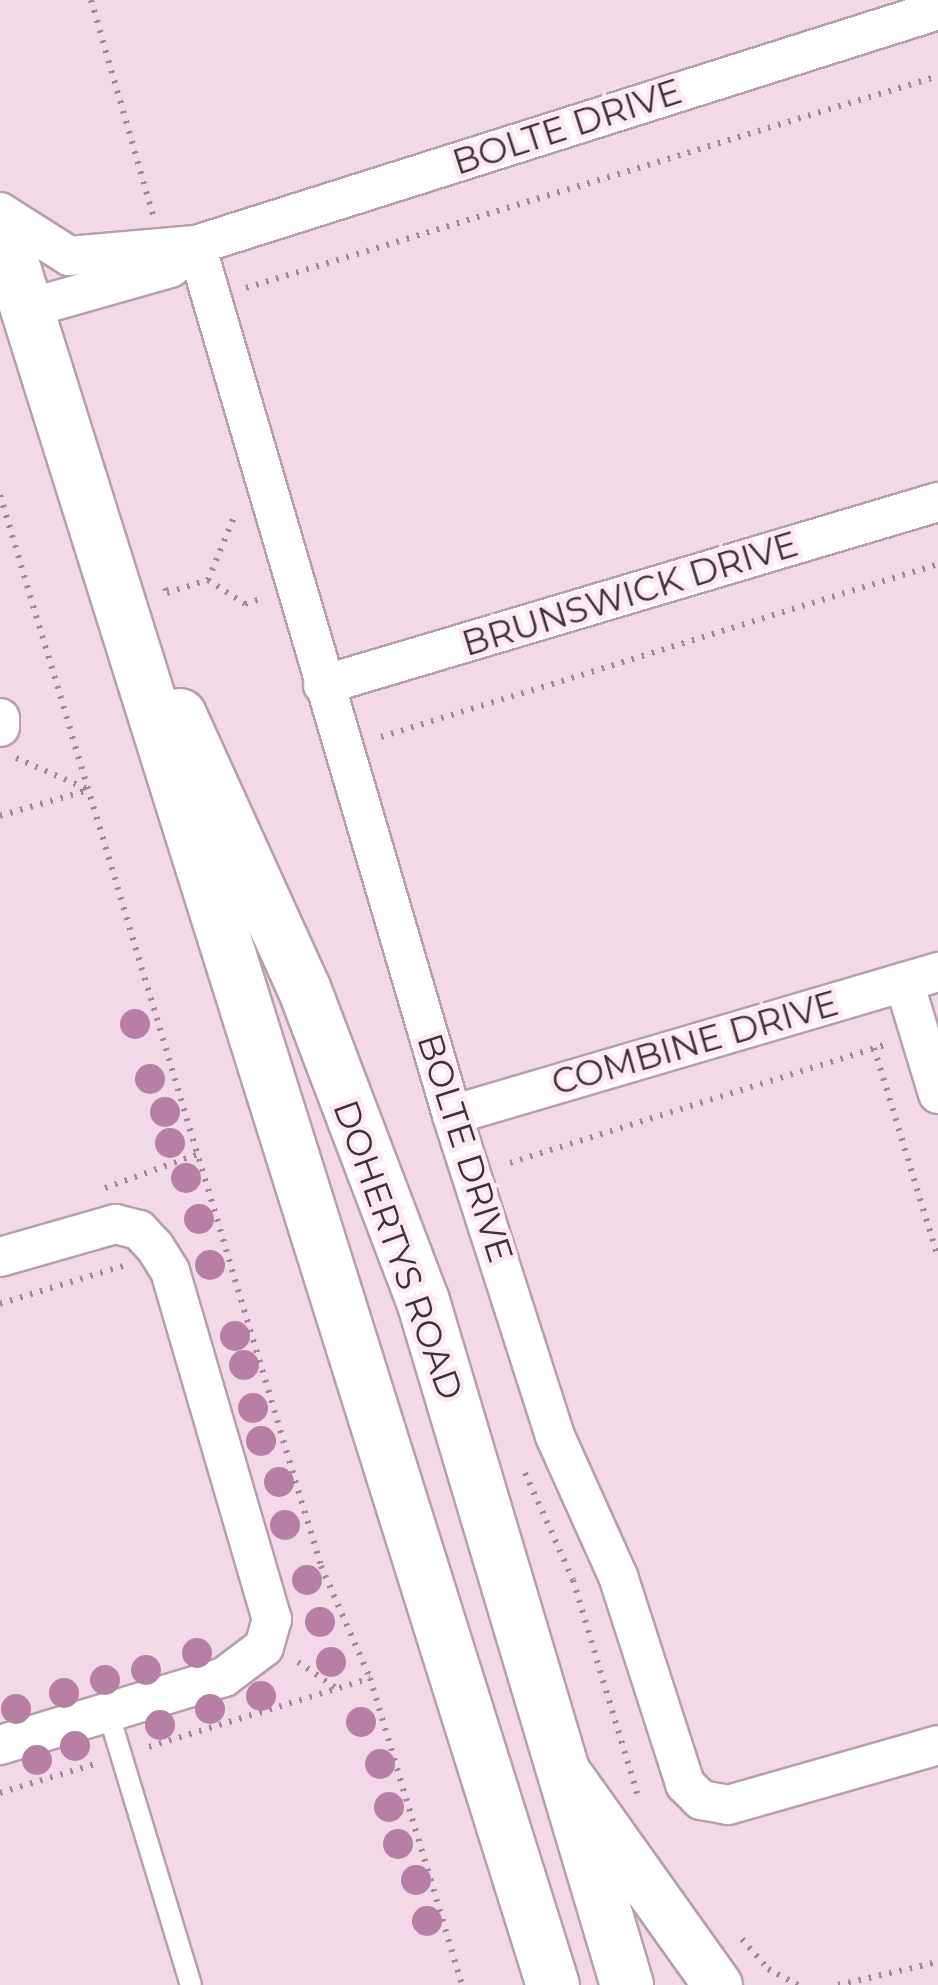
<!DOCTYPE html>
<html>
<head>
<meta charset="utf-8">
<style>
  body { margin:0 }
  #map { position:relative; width:938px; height:1985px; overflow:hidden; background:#f3d9e8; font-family:Montserrat,sans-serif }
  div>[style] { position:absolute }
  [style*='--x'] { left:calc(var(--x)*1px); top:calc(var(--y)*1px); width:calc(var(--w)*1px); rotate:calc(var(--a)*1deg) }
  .path>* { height:6px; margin-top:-3px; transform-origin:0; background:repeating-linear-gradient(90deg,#9d8a95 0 2.5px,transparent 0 10.5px) }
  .roads { filter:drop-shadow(2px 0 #b79fad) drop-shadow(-2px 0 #b79fad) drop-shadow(0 2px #b79fad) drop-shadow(0 -2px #b79fad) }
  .service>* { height:20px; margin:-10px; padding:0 10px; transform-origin:10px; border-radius:10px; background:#fff }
  .minor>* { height:38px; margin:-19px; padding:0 19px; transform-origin:19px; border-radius:19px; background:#fff }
  .tertiary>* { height:48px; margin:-24px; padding:0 24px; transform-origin:24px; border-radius:24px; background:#fff }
  .secondary>* { height:52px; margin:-26px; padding:0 26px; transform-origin:26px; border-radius:26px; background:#fff }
  .trees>* { width:30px; height:30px; margin:-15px; border-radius:50%; background:#b77fa3 }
  span { translate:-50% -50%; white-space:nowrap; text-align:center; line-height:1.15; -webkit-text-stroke:9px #fde8f4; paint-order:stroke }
  .street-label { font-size:35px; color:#3b3137 }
</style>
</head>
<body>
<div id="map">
  <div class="path">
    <i style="--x:91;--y:0;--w:224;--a:73.9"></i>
    <i style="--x:246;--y:288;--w:724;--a:-17.03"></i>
    <i style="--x:0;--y:495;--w:1118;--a:73.32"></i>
    <i style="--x:321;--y:1566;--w:122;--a:66.4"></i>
    <i style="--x:370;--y:1678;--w:320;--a:73.3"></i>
    <i style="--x:208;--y:580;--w:44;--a:33"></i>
    <i style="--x:245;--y:604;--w:20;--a:-18"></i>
    <i style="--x:165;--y:588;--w:5;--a:68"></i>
    <i style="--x:167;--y:593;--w:43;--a:-17.6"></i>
    <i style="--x:208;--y:580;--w:68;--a:-67.6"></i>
    <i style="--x:381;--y:737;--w:583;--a:-17.25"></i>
    <i style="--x:16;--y:758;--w:77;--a:23.6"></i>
    <i style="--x:0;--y:816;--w:92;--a:-16.5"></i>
    <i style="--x:874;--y:1048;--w:219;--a:73"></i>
    <i style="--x:510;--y:1163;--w:392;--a:-17.5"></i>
    <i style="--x:105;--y:1188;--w:99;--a:-20.1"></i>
    <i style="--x:0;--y:1304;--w:129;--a:-17.2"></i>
    <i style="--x:525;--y:1473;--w:117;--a:65.8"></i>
    <i style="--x:573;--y:1580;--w:226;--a:73.3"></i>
    <i style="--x:298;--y:1662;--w:46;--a:34.4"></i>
    <i style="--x:149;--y:1747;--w:232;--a:-17.3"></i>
    <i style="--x:0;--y:1793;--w:99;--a:-17"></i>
    <i style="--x:742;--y:1939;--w:40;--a:49"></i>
    <i style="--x:768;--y:1969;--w:34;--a:28"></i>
    <i style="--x:838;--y:1985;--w:103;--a:-13"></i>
  </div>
  <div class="roads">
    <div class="service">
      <i style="--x:108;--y:1712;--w:285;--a:73.1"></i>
    </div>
    <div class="minor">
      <i style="--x:0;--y:212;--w:82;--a:32.5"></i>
      <i style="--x:69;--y:256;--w:127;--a:-5"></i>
      <i style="--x:196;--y:245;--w:778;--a:-17.57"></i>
      <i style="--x:196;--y:245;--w:907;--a:73.6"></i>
      <i style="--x:452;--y:1115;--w:337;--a:72.2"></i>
      <i style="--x:555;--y:1436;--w:154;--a:65.8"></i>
      <i style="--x:618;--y:1576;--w:219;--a:72.1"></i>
      <i style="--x:685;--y:1784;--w:23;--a:45"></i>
      <i style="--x:701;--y:1800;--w:27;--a:10"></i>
      <i style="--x:728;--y:1805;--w:218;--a:-15.9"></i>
      <i style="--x:26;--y:309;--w:150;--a:-15.9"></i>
      <i style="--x:170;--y:268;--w:17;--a:-40"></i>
      <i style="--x:323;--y:685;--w:642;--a:-16.57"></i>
      <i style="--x:0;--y:718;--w:9;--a:90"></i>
      <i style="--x:904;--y:982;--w:117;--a:73.1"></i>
      <i style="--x:452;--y:1115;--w:507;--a:-16.4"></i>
      <i style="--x:0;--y:1257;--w:120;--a:-16"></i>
      <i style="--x:115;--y:1224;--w:25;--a:14"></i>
      <i style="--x:139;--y:1230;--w:23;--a:47"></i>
      <i style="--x:155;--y:1247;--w:28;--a:58"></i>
      <i style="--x:170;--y:1271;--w:363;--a:73.7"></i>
      <i style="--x:272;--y:1619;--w:29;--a:106"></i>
      <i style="--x:264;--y:1647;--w:50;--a:143.1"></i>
      <i style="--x:224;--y:1677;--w:234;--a:163.1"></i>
    </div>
    <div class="tertiary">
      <i style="--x:568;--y:1775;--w:258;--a:54.5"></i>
    </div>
    <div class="secondary">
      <i style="--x:0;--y:223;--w:1847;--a:72.58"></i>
      <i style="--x:180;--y:715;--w:300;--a:65.6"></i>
      <i style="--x:304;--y:988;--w:335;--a:69.2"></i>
      <i style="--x:423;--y:1301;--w:714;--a:73.39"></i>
    </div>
  </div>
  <div class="trees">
    <i style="left:135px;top:1024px"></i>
    <i style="left:150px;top:1079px"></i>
    <i style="left:165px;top:1112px"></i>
    <i style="left:170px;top:1143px"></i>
    <i style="left:186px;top:1178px"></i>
    <i style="left:199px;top:1219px"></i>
    <i style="left:210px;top:1265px"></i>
    <i style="left:235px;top:1336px"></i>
    <i style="left:244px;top:1365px"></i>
    <i style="left:253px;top:1408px"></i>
    <i style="left:261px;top:1441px"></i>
    <i style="left:279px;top:1482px"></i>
    <i style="left:285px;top:1525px"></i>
    <i style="left:307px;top:1580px"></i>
    <i style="left:320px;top:1622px"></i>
    <i style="left:197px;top:1653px"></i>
    <i style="left:331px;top:1662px"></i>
    <i style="left:146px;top:1670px"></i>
    <i style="left:105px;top:1680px"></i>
    <i style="left:64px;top:1693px"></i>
    <i style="left:261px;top:1696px"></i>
    <i style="left:16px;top:1709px"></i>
    <i style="left:210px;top:1709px"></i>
    <i style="left:361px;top:1722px"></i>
    <i style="left:160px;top:1725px"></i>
    <i style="left:75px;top:1746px"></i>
    <i style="left:37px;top:1760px"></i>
    <i style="left:380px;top:1764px"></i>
    <i style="left:389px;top:1807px"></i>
    <i style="left:398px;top:1844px"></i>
    <i style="left:416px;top:1880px"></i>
    <i style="left:427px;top:1921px"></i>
  </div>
  <div class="street-label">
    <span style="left:567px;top:127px;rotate:-18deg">BOLTE DRIVE</span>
    <span style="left:630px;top:594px;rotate:-17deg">BRUNSWICK DRIVE</span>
    <span style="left:695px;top:1043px;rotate:-16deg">COMBINE DRIVE</span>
    <span style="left:465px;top:1148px;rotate:72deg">BOLTE DRIVE</span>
    <span style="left:398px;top:1250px;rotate:70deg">DOHERTYS ROAD</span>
  </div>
</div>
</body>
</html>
